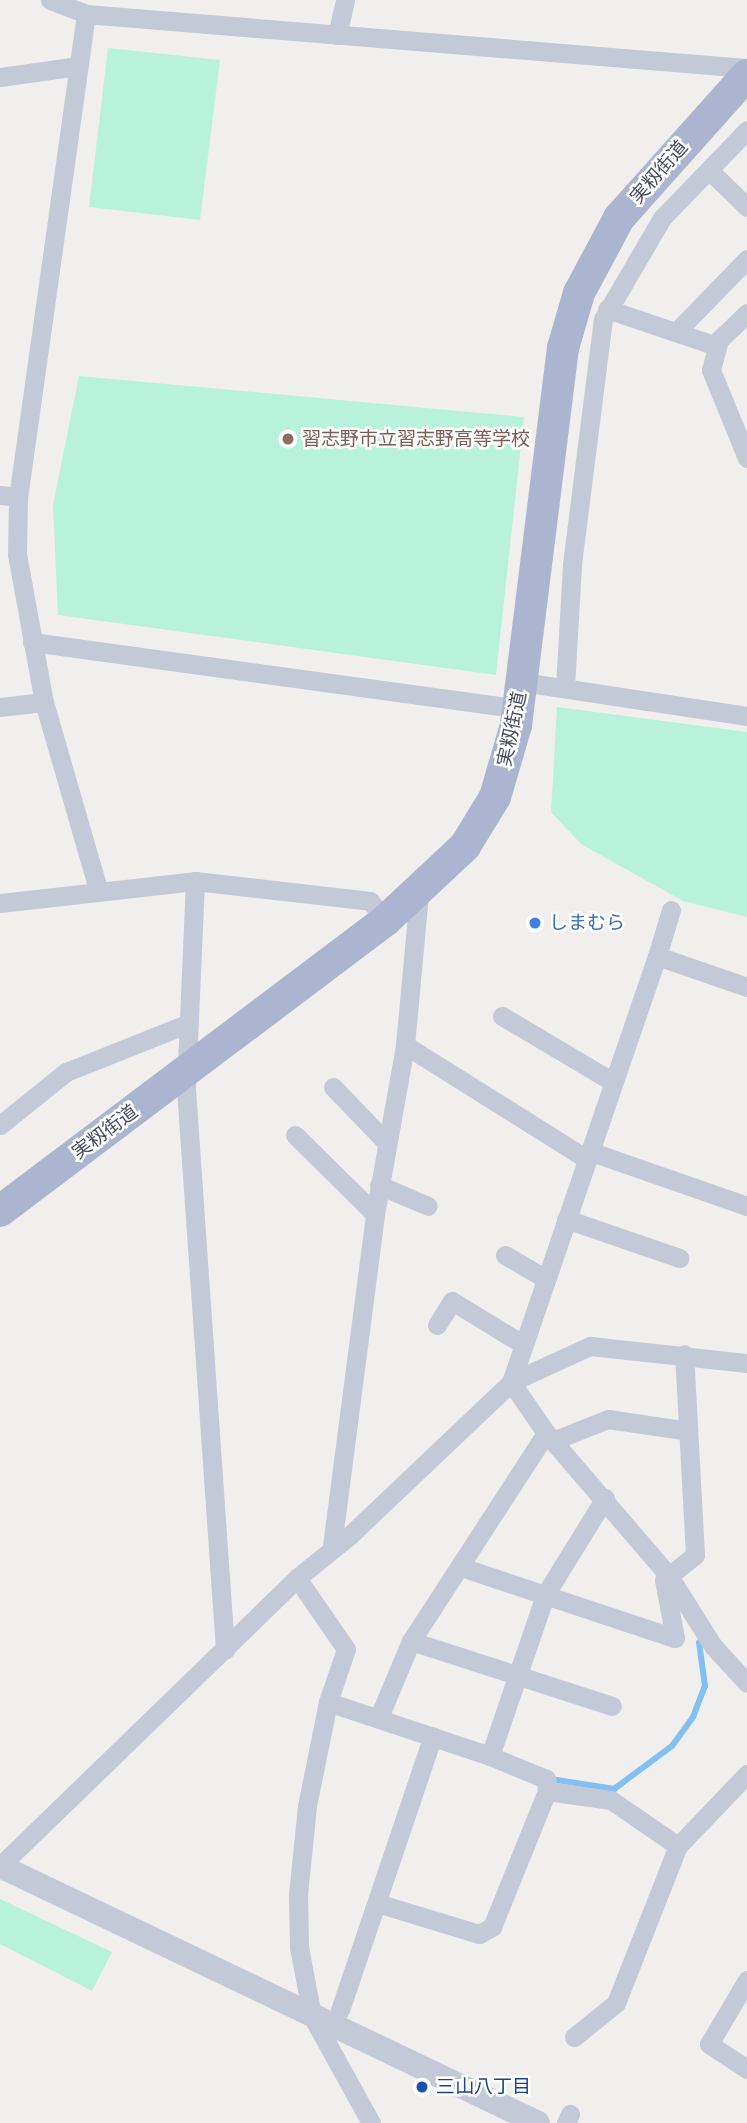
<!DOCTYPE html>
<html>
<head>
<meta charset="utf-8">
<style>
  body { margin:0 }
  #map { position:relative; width:747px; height:2123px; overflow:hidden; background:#f1eeee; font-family:"DM Sans","Noto Sans JP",sans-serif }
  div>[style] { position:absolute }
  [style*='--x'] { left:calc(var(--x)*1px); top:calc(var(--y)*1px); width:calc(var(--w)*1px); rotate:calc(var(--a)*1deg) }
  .green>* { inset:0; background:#b8f2dc }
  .stream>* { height:6px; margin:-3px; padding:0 3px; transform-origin:3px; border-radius:3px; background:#82c0f2 }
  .minor>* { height:19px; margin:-9.5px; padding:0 9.5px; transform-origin:9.5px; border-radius:9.5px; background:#c3c9d6 }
  .tertiary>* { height:24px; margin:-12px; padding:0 12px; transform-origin:12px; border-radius:12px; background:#c3c9d6 }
  .primary>* { height:32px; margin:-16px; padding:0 16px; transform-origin:16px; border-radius:16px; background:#abb5cf }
  .dots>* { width:19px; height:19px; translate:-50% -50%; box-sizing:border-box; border:4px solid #fff; border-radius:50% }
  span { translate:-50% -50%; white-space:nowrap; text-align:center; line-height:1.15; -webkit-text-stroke:5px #fff; paint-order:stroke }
  .street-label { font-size:19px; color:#454c5d }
  .education-label { font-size:19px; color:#785e54 }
  .left { translate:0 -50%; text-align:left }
  .shop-label { font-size:19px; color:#366cbe }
  .transit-label { font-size:19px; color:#164399 }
</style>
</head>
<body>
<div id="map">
  <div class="green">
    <i style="clip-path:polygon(108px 48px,220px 60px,200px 220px,89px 207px)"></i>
    <i style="clip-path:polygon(79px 376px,524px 417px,496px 675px,58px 615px,53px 505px)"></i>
    <i style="clip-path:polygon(557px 707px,747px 732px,747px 917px,683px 901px,581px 844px,551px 812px)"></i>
    <i style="clip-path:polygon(0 1899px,112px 1952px,92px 1991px,0 1944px)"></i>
  </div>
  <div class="stream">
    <i style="--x:557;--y:1780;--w:58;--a:9"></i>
    <i style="--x:614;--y:1789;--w:72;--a:-36.6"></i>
    <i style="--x:672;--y:1746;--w:36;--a:-54"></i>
    <i style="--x:693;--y:1717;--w:33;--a:-69"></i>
    <i style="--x:705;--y:1686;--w:44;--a:-97.8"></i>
  </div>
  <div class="minor">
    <i style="--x:50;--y:0;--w:39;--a:21"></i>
    <i style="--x:86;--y:14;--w:663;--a:4.67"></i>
    <i style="--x:86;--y:14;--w:488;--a:98"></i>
    <i style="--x:18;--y:497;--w:57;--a:91"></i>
    <i style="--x:17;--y:554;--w:150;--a:79.7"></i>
    <i style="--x:44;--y:702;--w:195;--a:73.9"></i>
    <i style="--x:337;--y:35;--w:36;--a:-77"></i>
    <i style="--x:0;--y:77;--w:79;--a:-8"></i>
    <i style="--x:709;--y:170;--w:53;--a:44.2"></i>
    <i style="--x:607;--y:309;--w:115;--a:18.7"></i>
    <i style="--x:747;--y:313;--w:39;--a:136"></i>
    <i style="--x:719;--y:340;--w:31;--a:105"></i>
    <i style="--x:711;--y:370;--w:95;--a:67.8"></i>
    <i style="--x:676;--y:332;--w:102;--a:-45.8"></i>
    <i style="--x:0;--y:495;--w:18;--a:6"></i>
    <i style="--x:32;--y:642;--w:491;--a:7.8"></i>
    <i style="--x:522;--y:682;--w:228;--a:8.6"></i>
    <i style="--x:565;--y:687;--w:123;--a:-86.7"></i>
    <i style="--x:572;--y:564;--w:247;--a:-82.8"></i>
    <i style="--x:603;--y:319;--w:117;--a:-59.7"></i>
    <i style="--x:662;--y:218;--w:122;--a:-46"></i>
    <i style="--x:0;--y:707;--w:44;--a:-6.5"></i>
    <i style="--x:195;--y:881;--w:208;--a:92.5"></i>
    <i style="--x:186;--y:1089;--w:562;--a:86.02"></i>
    <i style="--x:0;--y:903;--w:196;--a:-6.4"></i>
    <i style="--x:195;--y:881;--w:176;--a:6.5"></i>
    <i style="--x:370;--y:901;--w:25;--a:50"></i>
    <i style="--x:657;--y:956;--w:48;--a:-73.1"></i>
    <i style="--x:747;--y:987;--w:95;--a:-161"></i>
    <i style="--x:657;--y:956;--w:450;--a:108.9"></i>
    <i style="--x:511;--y:1382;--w:62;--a:55.5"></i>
    <i style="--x:546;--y:1433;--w:189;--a:49.3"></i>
    <i style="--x:669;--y:1576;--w:83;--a:57.8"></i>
    <i style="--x:713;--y:1646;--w:50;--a:47.4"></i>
    <i style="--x:502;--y:1016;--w:129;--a:30.7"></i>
    <i style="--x:405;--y:1045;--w:215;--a:32.1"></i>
    <i style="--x:333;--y:1087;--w:76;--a:46.1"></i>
    <i style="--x:0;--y:1125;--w:85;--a:-38.8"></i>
    <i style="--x:66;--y:1072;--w:132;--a:-21.7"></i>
    <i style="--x:295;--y:1135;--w:112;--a:44.6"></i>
    <i style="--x:589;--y:1151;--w:167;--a:19.2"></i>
    <i style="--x:379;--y:1185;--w:53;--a:23.2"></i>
    <i style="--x:566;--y:1219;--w:120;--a:19"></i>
    <i style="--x:505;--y:1255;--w:48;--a:30.3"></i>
    <i style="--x:437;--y:1325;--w:28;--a:-58"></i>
    <i style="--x:452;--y:1301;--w:84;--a:31.4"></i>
    <i style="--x:555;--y:1440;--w:57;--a:-21.6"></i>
    <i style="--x:608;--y:1419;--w:81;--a:8.5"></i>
    <i style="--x:332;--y:1546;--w:335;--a:-82.6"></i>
    <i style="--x:375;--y:1214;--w:172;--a:-79.9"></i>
    <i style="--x:405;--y:1045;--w:153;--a:-84.7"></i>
    <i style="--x:461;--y:1567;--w:225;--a:18.4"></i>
    <i style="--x:675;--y:1638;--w:59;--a:-100.7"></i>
    <i style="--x:664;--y:1580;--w:40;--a:-39"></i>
    <i style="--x:695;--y:1555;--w:201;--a:-93.1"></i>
    <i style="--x:297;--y:1578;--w:86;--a:55.4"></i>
    <i style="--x:346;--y:1649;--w:56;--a:108.8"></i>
    <i style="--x:328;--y:1702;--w:106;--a:101.4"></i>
    <i style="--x:307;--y:1806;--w:88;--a:95.8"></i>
    <i style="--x:298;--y:1894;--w:53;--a:88.9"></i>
    <i style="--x:299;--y:1947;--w:70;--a:79.3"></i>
    <i style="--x:312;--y:2016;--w:122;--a:61.1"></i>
    <i style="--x:411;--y:1641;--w:211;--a:17.9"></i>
    <i style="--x:328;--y:1702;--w:171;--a:18.4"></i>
    <i style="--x:490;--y:1756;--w:61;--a:22.3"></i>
    <i style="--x:546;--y:1779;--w:12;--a:85"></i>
    <i style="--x:379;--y:1717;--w:82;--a:-67.2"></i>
    <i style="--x:411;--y:1641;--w:248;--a:-57"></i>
    <i style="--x:490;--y:1756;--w:170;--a:-71.1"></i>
    <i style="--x:545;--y:1595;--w:114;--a:-58.3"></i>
    <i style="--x:0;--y:1866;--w:414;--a:-44.1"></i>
    <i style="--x:297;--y:1578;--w:67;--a:-38.9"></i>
    <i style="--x:349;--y:1536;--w:224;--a:-43.5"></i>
    <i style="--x:511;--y:1382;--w:87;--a:-24.5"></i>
    <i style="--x:590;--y:1346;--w:158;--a:6.2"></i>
    <i style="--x:377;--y:1903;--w:107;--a:16.9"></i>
    <i style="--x:479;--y:1934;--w:15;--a:-28"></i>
    <i style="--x:492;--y:1927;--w:147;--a:-68"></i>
    <i style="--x:547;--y:1791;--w:65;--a:8"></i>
    <i style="--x:611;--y:1800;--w:81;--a:34.5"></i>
    <i style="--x:747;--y:1980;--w:74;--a:120.7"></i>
    <i style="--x:709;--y:2044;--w:45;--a:33.3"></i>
    <i style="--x:340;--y:2010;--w:289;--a:-71.3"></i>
    <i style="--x:574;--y:2037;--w:54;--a:-39"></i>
    <i style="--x:616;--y:2003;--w:169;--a:-68.5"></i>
    <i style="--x:678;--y:1846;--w:100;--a:-46.2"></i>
    <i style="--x:566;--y:2123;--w:10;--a:-66"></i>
  </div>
  <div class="tertiary">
    <i style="--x:0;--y:1866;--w:596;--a:25.53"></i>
  </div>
  <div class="primary">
    <i style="--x:0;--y:1211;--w:483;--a:-37"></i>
    <i style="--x:386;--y:920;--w:108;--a:-43.1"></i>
    <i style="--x:465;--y:846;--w:57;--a:-58.5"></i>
    <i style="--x:495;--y:797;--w:75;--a:-73.7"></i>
    <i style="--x:516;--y:725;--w:380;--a:-82.9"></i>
    <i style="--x:563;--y:348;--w:57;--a:-73.8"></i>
    <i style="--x:579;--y:293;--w:85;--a:-61.9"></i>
    <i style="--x:619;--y:218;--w:192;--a:-48.2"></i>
  </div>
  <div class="dots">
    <i style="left:288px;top:439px;background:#8d6e63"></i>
    <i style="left:535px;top:923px;background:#3f7fe0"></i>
    <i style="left:422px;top:2087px;background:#1a4fb4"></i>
  </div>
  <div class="street-label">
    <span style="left:659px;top:172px;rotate:-49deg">実籾街道</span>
    <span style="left:512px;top:729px;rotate:-78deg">実籾街道</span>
    <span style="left:105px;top:1132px;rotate:-37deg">実籾街道</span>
  </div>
  <div class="education-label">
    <span class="left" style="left:302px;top:439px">習志野市立習志野高等学校</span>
  </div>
  <div class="shop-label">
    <span class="left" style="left:549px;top:923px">しまむら</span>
  </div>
  <div class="transit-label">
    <span class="left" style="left:436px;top:2087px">三山八丁目</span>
  </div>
</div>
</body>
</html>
